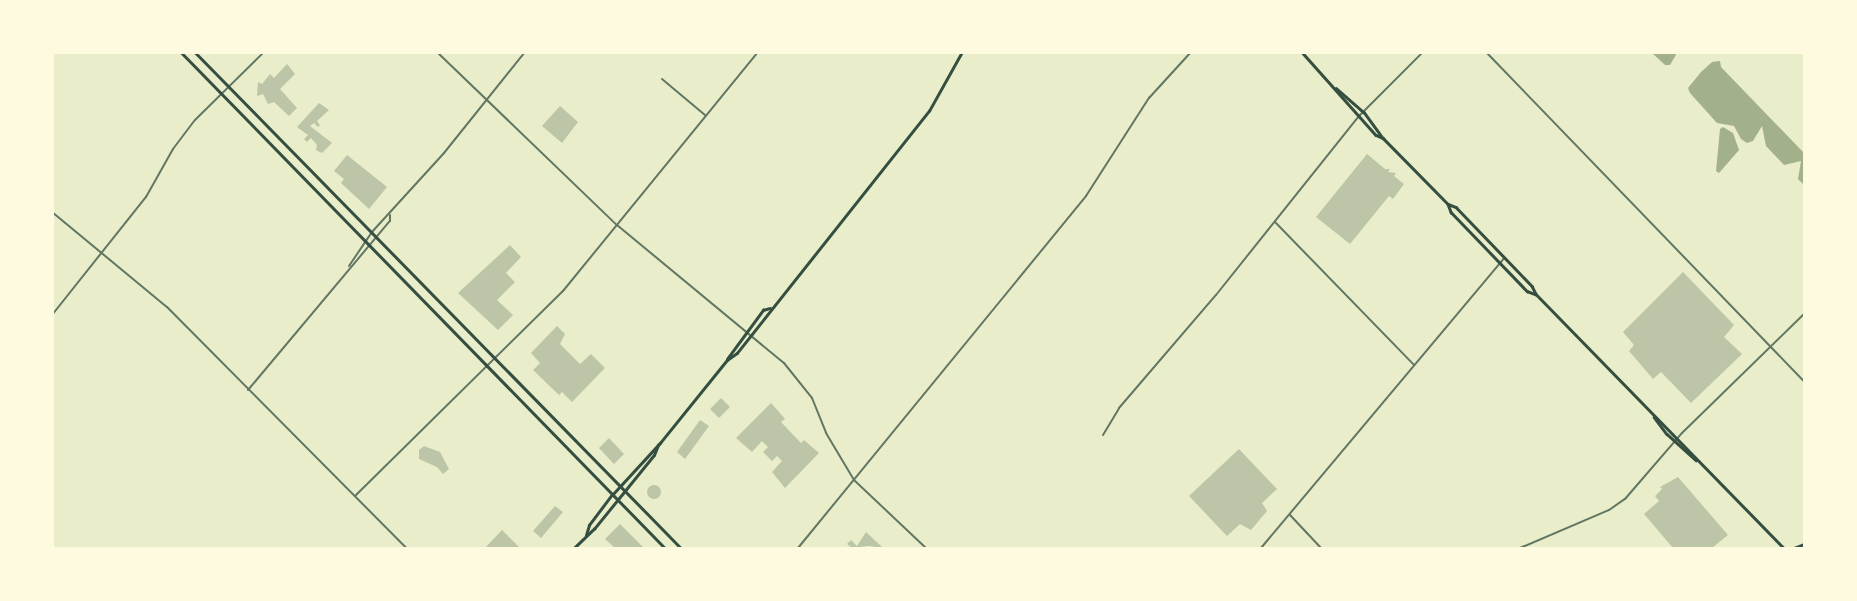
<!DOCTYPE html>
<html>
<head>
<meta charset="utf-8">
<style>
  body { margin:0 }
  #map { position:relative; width:1857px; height:601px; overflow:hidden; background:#e9edc9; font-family:Figtree,sans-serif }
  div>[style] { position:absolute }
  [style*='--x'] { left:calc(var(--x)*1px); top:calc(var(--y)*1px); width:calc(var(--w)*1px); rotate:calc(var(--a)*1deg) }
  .water>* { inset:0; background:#a3b18a }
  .building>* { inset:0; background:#bcc5a7 }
  .round { border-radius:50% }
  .minor>* { height:2px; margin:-1px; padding:0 1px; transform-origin:1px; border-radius:1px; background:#617663 }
  .tertiary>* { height:2px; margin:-1px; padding:0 1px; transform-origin:1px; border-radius:1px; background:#617663 }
  .secondary>* { height:2.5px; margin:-1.25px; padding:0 1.25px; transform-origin:1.25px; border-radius:1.25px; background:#344e41 }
  .primary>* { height:2.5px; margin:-1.25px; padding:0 1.25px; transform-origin:1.25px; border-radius:1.25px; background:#344e41 }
  .motorway>* { height:3px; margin:-1.5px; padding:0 1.5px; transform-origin:1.5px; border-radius:1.5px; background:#344e41 }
  span { translate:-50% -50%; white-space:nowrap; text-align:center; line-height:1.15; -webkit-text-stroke:4.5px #fefae0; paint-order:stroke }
  .frame { position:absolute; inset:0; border:54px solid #fefae0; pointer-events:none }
</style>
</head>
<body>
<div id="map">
  <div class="water">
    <i style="clip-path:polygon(1652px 53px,1677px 52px,1677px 53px,1670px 65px,1665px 65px)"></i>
    <i style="clip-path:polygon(1720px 61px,1721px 67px,1804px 153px,1804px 185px,1798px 179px,1801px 161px,1784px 165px,1766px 146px,1762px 126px,1753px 141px,1747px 143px,1741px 139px,1734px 126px,1717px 123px,1690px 93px,1688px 88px,1701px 72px,1712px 62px)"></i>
    <i style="clip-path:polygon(1723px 127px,1733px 133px,1739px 150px,1719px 173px,1716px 171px,1720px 129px)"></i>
  </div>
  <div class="building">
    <i style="clip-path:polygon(287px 64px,295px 74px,280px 89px,297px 108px,289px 116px,274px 102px,268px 104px,263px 94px,257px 96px,258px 82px,262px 84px,270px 74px,274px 78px)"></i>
    <i style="clip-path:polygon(319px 103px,329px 110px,317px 121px,320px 125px,318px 127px,314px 123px,310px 126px,332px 143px,322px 153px,316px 150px,317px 145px,311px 138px,307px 142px,304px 139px,308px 135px,297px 127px)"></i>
    <i style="clip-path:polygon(560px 106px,578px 122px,562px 143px,542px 126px)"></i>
    <i style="clip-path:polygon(1367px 154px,1385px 169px,1390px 169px,1388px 172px,1396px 173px,1394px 176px,1404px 184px,1393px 199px,1389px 196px,1350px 244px,1316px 217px)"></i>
    <i style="clip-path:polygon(347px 155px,387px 187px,369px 209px,341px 183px,344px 179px,334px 171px)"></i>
    <i style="clip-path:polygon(510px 245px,521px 257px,506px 273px,515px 282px,497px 300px,513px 315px,498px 330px,458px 293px)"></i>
    <i style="clip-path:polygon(1683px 272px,1734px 325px,1724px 337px,1742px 354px,1691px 403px,1661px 372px,1653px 379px,1629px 351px,1634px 345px,1623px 332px)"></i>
    <i style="clip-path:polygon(557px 326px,565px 334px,560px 344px,580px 364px,591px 354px,605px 368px,572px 402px,562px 392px,559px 395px,533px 370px,540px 363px,531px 353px)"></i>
    <i style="clip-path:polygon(721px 398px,730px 407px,719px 418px,710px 409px)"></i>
    <i style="clip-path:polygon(771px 403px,785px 419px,781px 422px,801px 443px,804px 440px,819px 453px,785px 488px,772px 472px,782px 461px,777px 456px,772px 461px,763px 452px,768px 447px,762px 441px,752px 452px,736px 438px)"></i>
    <i style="clip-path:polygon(700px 420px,709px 426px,685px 459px,677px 452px)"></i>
    <i style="clip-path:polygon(609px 438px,624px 454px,614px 464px,599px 448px)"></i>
    <i style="clip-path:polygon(424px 446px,440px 452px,449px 469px,443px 474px,437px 467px,419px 459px,419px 450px)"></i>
    <i style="clip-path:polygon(1239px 449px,1277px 489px,1262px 503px,1267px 511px,1251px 530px,1240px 524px,1227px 536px,1189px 496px)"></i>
    <i style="clip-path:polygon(1678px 477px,1728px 535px,1712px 548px,1673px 548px,1644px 514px,1659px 501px,1655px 496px,1662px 489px,1660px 487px)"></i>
    <i class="round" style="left:647px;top:485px;width:14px;height:14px"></i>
    <i style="clip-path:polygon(555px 506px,563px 512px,541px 538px,533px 531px)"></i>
    <i style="clip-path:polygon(620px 524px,644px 548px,615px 548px,605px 539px)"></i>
    <i style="clip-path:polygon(502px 530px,520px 548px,485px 548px)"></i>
    <i style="clip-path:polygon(866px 532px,883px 548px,869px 546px,852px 548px,847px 544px,851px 540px,857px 546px)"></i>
  </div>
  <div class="minor">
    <i style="--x:1486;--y:52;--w:458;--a:46"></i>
    <i style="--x:662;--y:79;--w:56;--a:39.9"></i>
    <i style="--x:1275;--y:222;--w:199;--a:45.8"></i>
    <i style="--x:349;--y:266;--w:40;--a:-56"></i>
    <i style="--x:371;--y:233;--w:108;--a:-47.6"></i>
    <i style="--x:444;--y:153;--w:129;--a:-51.3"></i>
    <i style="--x:52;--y:315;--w:151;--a:-51.5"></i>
    <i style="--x:146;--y:197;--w:55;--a:-60.6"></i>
    <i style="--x:173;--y:149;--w:36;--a:-53"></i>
    <i style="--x:195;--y:120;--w:97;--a:-44.6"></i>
    <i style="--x:248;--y:390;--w:221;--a:-50"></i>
    <i style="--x:390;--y:221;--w:6;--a:-90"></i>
    <i style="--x:1103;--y:435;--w:31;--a:-59"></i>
    <i style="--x:1119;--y:408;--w:149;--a:-49.4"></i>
    <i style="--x:1216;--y:295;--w:229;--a:-51.4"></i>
    <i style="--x:1359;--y:116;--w:91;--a:-45"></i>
    <i style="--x:355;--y:496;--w:292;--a:-44.6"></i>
    <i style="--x:563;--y:291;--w:308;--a:-50.8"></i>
    <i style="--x:1290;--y:515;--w:45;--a:46.8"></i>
    <i style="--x:798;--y:548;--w:455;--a:-50.7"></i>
    <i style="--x:1086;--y:196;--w:117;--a:-57.3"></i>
    <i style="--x:1149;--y:98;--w:62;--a:-47.6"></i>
    <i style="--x:1520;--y:548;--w:97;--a:-23.1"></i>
    <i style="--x:1609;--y:510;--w:19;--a:-35"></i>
    <i style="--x:1625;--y:499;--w:87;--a:-49.2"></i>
    <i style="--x:1682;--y:433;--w:170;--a:-44.3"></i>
  </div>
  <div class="tertiary">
    <i style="--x:437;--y:52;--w:250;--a:43.9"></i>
    <i style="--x:617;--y:225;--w:217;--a:39.6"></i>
    <i style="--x:784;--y:363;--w:45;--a:51.3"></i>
    <i style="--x:812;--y:398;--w:38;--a:68"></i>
    <i style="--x:826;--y:433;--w:55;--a:59.2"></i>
    <i style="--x:854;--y:480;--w:99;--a:43.4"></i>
    <i style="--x:52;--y:212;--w:149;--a:39.6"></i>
    <i style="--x:167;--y:307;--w:339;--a:45.2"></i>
    <i style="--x:1261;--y:548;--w:378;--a:-50"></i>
  </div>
  <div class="secondary">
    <i style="--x:1302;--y:52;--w:111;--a:48.3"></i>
    <i style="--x:1376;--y:135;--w:8;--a:23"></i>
    <i style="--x:1336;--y:88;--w:37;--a:41"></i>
    <i style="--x:1364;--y:112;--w:32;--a:54"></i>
    <i style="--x:1383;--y:138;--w:93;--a:45.4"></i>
    <i style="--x:1448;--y:204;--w:9;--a:69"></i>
    <i style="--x:1451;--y:212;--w:110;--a:46.1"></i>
    <i style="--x:1527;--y:291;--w:9;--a:21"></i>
    <i style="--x:1448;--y:204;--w:9;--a:21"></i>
    <i style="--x:1456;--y:207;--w:110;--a:46.1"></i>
    <i style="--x:1532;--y:286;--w:9;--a:63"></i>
    <i style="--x:1536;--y:294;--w:355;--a:45.7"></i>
    <i style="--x:727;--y:359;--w:61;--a:-53.7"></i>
    <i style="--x:763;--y:310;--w:7;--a:-16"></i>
    <i style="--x:1654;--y:417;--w:21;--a:53"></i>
    <i style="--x:1667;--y:434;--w:39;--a:42"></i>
    <i style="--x:586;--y:535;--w:10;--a:-73"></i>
    <i style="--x:589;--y:525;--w:38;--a:-53"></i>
    <i style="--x:612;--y:495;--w:71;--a:-47.3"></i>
    <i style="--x:660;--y:443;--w:107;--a:-51.1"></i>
    <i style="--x:727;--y:360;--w:12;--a:-35"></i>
    <i style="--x:737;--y:353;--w:309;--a:-51.6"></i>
    <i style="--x:929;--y:111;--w:68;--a:-60.8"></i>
    <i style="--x:574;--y:548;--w:28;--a:-44"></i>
    <i style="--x:594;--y:529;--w:95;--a:-51"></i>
    <i style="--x:654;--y:455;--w:11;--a:-68"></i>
  </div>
  <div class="primary">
    <i style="--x:181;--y:52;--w:693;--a:45.7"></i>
    <i style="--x:195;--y:52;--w:694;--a:45.58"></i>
  </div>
  <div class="motorway">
    <i style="--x:1794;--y:548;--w:11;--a:-22"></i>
  </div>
  <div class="frame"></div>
</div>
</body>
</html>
